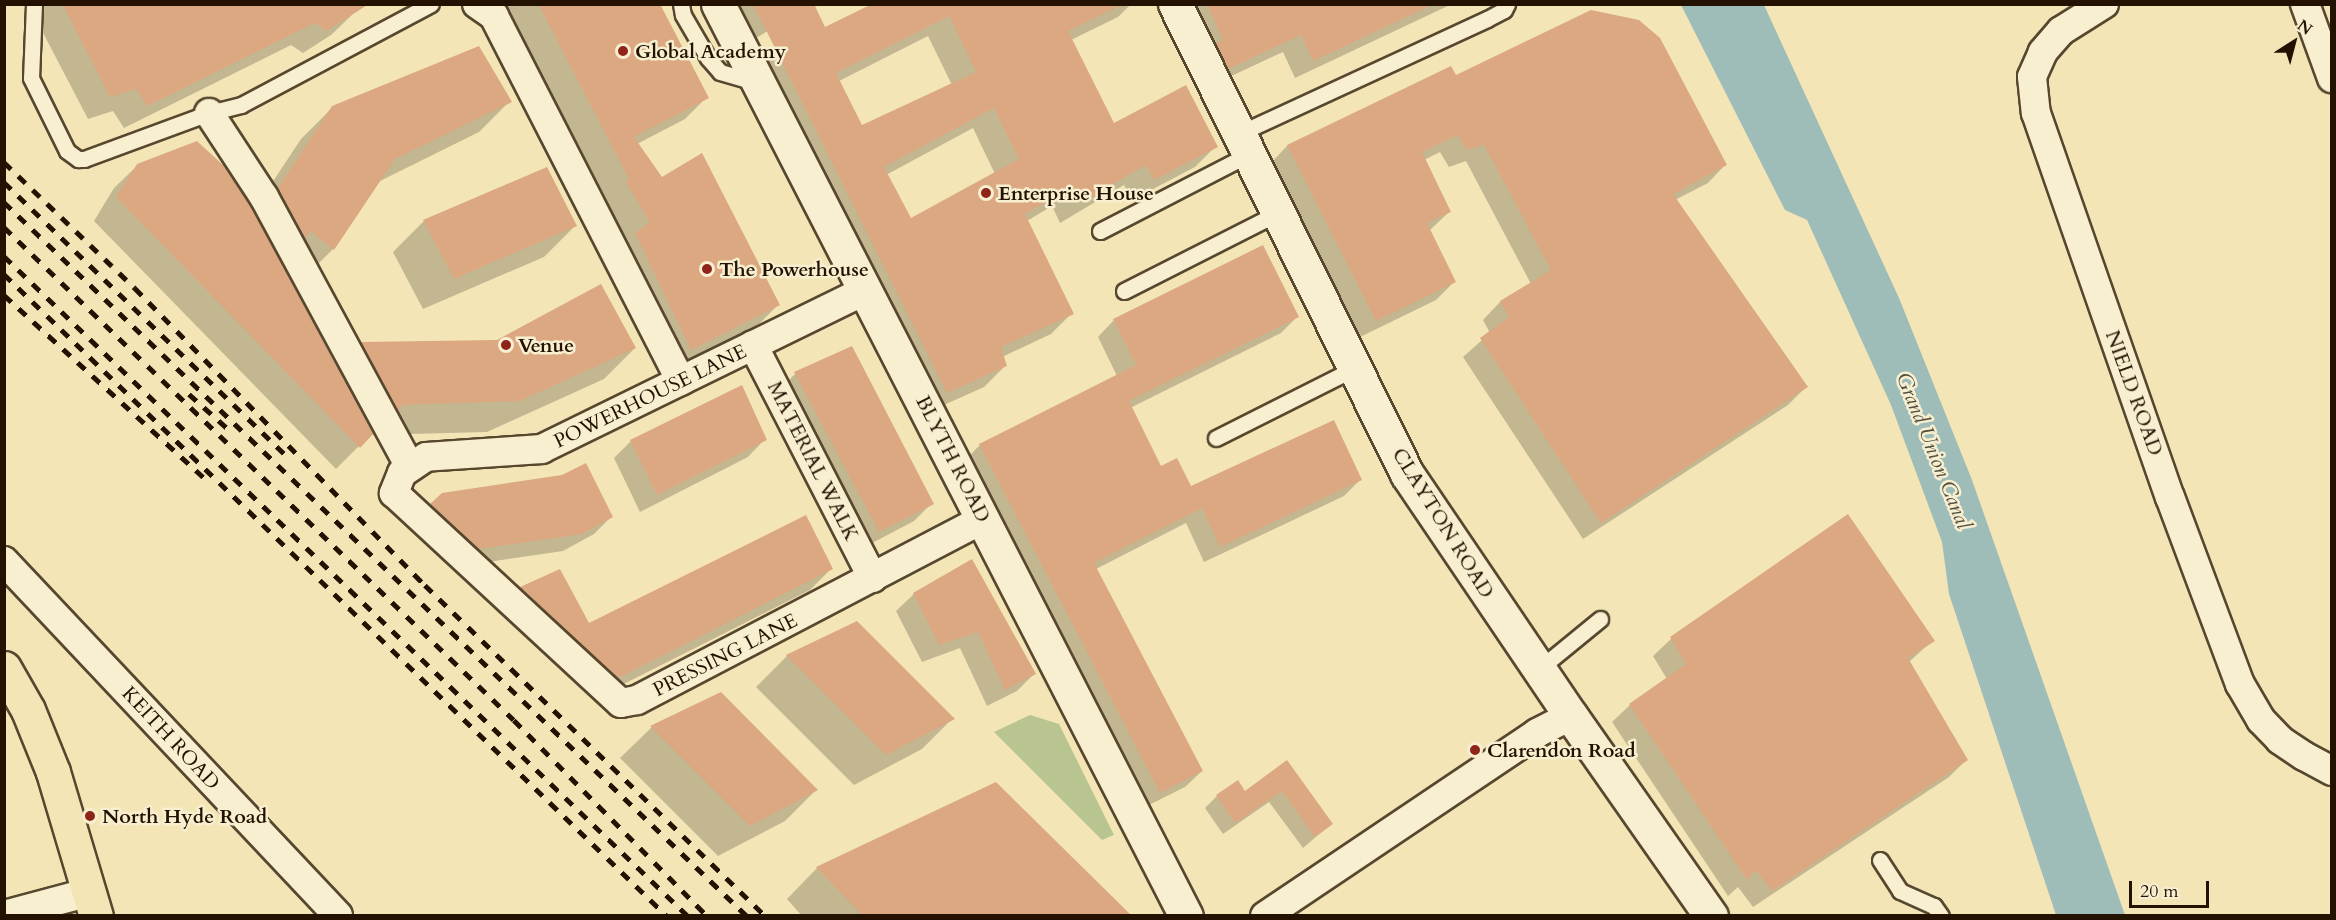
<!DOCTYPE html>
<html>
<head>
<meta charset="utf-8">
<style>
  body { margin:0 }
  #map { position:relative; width:2336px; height:920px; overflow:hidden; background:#f4e5b7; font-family:Cardo,serif }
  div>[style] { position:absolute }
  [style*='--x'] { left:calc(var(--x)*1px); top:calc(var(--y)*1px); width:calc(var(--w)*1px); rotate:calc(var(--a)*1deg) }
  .green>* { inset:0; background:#b8c590 }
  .water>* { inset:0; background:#9fbdb8 }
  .shadow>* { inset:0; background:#0003 }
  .building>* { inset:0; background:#dba881 }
  .roads { filter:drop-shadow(2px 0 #57472e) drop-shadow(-2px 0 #57472e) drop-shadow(0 2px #57472e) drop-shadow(0 -2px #57472e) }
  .lane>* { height:15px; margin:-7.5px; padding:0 7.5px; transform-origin:7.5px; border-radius:7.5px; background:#f8eed0 }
  .street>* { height:28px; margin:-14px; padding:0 14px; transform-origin:14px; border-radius:14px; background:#f8eed0 }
  .secondary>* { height:33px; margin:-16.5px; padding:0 16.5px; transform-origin:16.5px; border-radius:16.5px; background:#f8eed0 }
  .primary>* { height:33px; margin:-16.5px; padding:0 16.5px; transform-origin:16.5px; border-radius:16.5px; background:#f4e5b7 }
  .rail>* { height:4.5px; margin-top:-2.25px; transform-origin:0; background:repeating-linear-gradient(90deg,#231201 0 10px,transparent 0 20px) }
  .dots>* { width:16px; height:16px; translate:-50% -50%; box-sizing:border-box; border:3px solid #f8eed0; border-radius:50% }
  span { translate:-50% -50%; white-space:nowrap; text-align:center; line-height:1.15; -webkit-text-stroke:5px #f8eed0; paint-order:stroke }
  .poi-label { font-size:20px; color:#231201; font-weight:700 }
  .left { translate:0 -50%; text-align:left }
  .street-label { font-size:20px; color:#231201 }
  .water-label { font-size:21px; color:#4e4e41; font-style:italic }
  .frame { position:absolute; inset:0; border:6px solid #231201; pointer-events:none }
  .north { position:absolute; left:2264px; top:12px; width:60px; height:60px; -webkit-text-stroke:4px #f8eed0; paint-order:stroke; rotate:36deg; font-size:16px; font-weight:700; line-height:24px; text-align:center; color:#231201 }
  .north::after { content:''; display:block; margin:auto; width:21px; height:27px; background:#231201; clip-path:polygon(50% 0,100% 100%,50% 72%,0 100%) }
  .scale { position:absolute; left:2129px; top:881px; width:80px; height:27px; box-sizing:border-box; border:3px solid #231201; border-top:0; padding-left:8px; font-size:18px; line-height:21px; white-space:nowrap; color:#231201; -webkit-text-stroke:4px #f8eed0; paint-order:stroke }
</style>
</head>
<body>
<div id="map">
  <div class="green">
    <i style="clip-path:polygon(1030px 715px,1059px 724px,1114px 835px,1102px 840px,994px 732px)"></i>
  </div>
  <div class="water">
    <i style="clip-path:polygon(1681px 5px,1764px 5px,1899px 298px,1972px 480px,2125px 915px,2056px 915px,1949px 594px,1942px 542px,1891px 405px,1807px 220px,1785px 210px)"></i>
  </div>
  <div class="shadow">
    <i style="clip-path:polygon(28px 4px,350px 4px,354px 13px,331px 35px,303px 53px,291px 45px,124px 128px,113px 111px,88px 119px)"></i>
    <i style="clip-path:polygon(505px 4px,659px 4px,707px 97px,685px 119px,637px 144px,661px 179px,778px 305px,756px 327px,669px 371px,614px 257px,628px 243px,604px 204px,607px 201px)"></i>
    <i style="clip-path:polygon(722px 4px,812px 4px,743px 46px)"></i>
    <i style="clip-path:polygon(evenodd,875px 4px,1131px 4px,1118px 17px,1071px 40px,1113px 125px,1216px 146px,1195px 167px,1132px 200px,1124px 185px,1060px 223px,1052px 206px,1027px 221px,1072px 313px,1051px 334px,1002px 357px,1005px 366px,984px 387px,926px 413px,756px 72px,777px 51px,875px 4px,928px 36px,952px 85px,861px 127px,839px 81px,928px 36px,875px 4px,973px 128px,995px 174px,910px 220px,886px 175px,973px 128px)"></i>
    <i style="clip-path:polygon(1181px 4px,1452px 4px,1295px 78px,1283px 52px,1210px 86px)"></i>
    <i style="clip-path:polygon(1450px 68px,1456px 77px,1725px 165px,1708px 183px,1675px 200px,1806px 387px,1788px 405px,1583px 539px,1463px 357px,1490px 333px,1483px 320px,1500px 302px,1531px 284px,1466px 161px,1449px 167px,1440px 152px,1424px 160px,1449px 212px,1429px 231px,1454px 282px,1436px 300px,1358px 338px,1270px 164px,1287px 146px)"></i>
    <i style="clip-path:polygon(510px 101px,479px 132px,378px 182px,333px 249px,302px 280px,279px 262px,336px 369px,362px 344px,497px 342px,635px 348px,604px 379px,487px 432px,370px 435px,336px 469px,94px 221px,114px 188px,138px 165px,252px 213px,301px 139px,333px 107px)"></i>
    <i style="clip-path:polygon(424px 221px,575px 226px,544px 257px,423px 309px,393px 252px)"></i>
    <i style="clip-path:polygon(1297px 317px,1281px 333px,1130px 408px,1160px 468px,1191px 488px,1360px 480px,1344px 496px,1204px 562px,1186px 523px,1096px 569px,1202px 771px,1185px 787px,1143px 808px,964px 461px,980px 445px,1117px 376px,1098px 337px,1114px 320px)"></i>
    <i style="clip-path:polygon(795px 374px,932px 503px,914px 521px,861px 549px,778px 391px)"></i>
    <i style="clip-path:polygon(765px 439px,748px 457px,640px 512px,614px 458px,631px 441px)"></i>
    <i style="clip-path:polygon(442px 494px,611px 517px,594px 534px,563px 551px,461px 566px,414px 522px)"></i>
    <i style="clip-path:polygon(972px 561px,1034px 674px,1017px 691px,987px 706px,960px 648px,922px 662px,896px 611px,914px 594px)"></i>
    <i style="clip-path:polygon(evenodd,831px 569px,810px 590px,596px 698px,500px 609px,521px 588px,560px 571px,588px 625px,831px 569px,524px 589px,554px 617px,554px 621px,522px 591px,524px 589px)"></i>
    <i style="clip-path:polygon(857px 622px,952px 719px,922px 749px,854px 785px,756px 687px,787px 656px)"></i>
    <i style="clip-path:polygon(1671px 639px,1933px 640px,1909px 662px,1967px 759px,1949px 777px,1753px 907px,1738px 887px,1728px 896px,1612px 722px,1630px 705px,1667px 679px,1653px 656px)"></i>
    <i style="clip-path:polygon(720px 694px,816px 790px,785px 821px,718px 856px,620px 758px,651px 728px)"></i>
    <i style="clip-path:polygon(1286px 762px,1331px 824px,1303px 848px,1269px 802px,1223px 834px,1205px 808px,1217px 796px,1244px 793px)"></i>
    <i style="clip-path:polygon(995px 784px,1129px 916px,802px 916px,787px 899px,817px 868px)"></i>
  </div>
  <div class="building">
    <i style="clip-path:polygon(62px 4px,369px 4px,326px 31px,315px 23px,147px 106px,136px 89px,110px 97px)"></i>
    <i style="clip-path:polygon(538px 4px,660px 4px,709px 98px,634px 137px,662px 177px,702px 153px,780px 305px,691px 350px,635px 233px,650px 222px,625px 181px,629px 179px)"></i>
    <i style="clip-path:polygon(evenodd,753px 4px,814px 4px,825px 27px,872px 4px,1124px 4px,1068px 31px,1114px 123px,1186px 85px,1218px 147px,1154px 180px,1146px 165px,1081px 203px,1073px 186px,1025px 214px,1074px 314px,1001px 347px,1007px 366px,947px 393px,753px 4px,949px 16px,976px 72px,862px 125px,836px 73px,949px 16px,753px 4px,994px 108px,1019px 159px,911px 218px,884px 167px,994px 108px)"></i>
    <i style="clip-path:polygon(1207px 4px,1434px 4px,1313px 61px,1301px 35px,1228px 69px,1215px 43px,1223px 40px)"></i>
    <i style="clip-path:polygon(1591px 10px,1639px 20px,1660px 38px,1727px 165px,1673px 194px,1808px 387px,1601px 523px,1480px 338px,1509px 317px,1500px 301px,1551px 270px,1484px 145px,1467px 150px,1458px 135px,1422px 152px,1451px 212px,1427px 223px,1456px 282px,1376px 321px,1287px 145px,1451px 66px,1456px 75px)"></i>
    <i style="clip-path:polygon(479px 46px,512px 102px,395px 159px,334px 250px,310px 231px,305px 238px,278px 188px,332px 106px)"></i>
    <i style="clip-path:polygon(197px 141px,224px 166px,250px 205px,373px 434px,360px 448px,116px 197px,137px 164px)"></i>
    <i style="clip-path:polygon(547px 167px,577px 226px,454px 279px,423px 220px)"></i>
    <i style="clip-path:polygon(1263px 245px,1299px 317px,1129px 401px,1161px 466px,1177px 458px,1191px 486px,1334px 420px,1362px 480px,1220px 547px,1202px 508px,1094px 563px,1203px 771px,1160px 793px,979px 444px,1136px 365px,1113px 319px)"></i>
    <i style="clip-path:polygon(601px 284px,636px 348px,520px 401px,403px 405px,398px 410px,361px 342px,497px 340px)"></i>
    <i style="clip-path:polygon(852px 346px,934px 504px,879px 532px,794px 372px)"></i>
    <i style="clip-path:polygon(742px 385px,767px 440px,657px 495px,630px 440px)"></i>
    <i style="clip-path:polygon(586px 463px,613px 517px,582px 534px,479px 549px,430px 504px,442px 493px,562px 475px)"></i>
    <i style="clip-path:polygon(1848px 514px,1935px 641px,1908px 658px,1968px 760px,1772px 891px,1756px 870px,1747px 880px,1629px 704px,1686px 664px,1670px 637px)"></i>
    <i style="clip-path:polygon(806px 515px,833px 569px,618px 678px,520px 587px,560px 569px,589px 623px)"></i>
    <i style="clip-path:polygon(972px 559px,1036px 674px,1005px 690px,978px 632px,939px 645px,913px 593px)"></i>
    <i style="clip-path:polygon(857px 621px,955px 719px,886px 755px,786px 655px)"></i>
    <i style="clip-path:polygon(721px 692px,818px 790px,750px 826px,650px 726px)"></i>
    <i style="clip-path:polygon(1287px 760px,1333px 824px,1315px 837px,1282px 791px,1235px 823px,1216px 795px,1238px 780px,1245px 791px)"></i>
    <i style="clip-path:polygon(996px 782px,1131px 915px,862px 915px,816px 867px)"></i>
  </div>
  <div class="roads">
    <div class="lane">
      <i style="--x:34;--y:4;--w:74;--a:92.3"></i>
      <i style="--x:31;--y:78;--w:81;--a:63.7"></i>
      <i style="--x:67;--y:151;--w:14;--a:36"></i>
      <i style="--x:78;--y:159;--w:6;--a:0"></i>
      <i style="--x:84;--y:159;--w:133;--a:-20.2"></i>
      <i style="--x:209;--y:113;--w:33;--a:-14"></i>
      <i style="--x:241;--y:105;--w:215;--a:-28"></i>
      <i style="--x:681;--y:4;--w:11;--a:80"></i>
      <i style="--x:683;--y:15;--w:50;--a:59.8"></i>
      <i style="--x:708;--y:58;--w:18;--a:49"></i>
      <i style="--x:720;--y:72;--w:37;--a:16"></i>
      <i style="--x:1238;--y:134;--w:274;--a:-24.8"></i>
      <i style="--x:1487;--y:19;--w:19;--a:-28"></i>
      <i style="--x:1504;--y:10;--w:7;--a:-63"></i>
      <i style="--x:1100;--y:231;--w:165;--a:-27.3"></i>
      <i style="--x:1124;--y:291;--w:173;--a:-26.9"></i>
      <i style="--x:1216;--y:438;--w:156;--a:-26.7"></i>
      <i style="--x:1539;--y:669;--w:79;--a:-39.3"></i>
      <i style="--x:1880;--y:860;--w:37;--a:57"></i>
      <i style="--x:1900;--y:891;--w:37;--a:24"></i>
      <i style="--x:1934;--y:906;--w:12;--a:55"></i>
    </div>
    <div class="street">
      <i style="--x:477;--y:4;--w:21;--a:35"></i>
      <i style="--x:494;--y:16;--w:410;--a:62.9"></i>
      <i style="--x:2104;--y:4;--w:51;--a:147.9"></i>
      <i style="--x:2061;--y:31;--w:28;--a:131"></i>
      <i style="--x:2043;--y:52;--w:27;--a:114"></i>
      <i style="--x:2032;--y:77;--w:36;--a:84"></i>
      <i style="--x:2036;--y:113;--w:407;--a:70.8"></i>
      <i style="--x:2170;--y:497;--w:200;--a:69.5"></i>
      <i style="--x:2240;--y:684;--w:42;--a:59.7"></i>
      <i style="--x:2261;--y:720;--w:28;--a:46"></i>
      <i style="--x:2280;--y:740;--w:29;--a:34"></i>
      <i style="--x:2304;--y:756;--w:32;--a:28"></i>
      <i style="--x:2305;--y:4;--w:79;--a:70"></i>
      <i style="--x:209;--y:113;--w:100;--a:56.8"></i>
      <i style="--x:264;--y:197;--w:307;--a:61.6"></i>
      <i style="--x:866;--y:290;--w:361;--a:153.9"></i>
      <i style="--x:542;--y:449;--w:116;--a:176.1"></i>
      <i style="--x:426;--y:457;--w:29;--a:146"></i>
      <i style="--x:402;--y:473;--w:22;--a:112"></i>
      <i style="--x:394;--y:493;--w:309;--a:42.8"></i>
      <i style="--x:621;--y:703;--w:16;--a:-11"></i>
      <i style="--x:637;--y:700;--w:390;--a:-27.6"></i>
      <i style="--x:753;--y:345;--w:262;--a:62.8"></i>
      <i style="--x:4;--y:561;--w:487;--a:46.7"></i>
      <i style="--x:4;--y:915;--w:89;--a:-15"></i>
      <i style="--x:1265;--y:916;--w:328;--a:-33.9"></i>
      <i style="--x:1537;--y:733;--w:38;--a:-27"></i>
    </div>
    <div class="secondary">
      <i style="--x:718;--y:4;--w:1025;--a:62.84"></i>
      <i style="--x:1175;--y:4;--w:524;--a:63.73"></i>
      <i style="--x:1407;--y:474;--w:292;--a:55.9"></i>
      <i style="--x:1571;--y:716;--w:244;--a:55"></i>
    </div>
    <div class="primary">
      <i style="--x:4;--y:668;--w:48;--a:60.3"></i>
      <i style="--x:28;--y:710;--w:67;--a:68"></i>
      <i style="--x:53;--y:772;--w:150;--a:73.4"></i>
    </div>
  </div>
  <div class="rail">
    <i style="--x:4;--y:162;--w:182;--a:43.9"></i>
    <i style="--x:135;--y:288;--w:415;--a:45.7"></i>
    <i style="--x:425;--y:585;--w:475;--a:44.2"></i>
    <i style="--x:4;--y:182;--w:397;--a:44.1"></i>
    <i style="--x:4;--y:202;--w:1030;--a:43.86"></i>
    <i style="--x:4;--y:227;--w:709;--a:44.03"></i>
    <i style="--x:514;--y:720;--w:275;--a:45.4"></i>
    <i style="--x:4;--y:256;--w:951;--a:43.98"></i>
    <i style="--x:4;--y:274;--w:923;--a:44.08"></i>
    <i style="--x:4;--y:295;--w:270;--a:42.4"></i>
    <i style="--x:189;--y:394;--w:51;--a:41.8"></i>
  </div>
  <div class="dots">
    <i style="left:623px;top:51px;background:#8f2418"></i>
    <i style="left:986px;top:193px;background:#8f2418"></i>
    <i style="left:707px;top:269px;background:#8f2418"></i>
    <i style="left:506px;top:345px;background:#8f2418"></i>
    <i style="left:1475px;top:750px;background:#8f2418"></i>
    <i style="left:90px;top:816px;background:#8f2418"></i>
  </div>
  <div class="poi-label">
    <span class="left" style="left:635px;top:51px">Global Academy</span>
    <span class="left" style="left:998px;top:193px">Enterprise House</span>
    <span class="left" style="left:719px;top:269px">The Powerhouse</span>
    <span class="left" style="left:518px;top:345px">Venue</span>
    <span class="left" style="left:1487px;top:750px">Clarendon Road</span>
    <span class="left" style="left:102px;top:816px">North Hyde Road</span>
  </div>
  <div class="street-label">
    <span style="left:2134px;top:393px;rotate:70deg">NIELD ROAD</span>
    <span style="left:650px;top:396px;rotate:-26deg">POWERHOUSE LANE</span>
    <span style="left:953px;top:459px;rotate:63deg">BLYTH ROAD</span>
    <span style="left:813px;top:461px;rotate:63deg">MATERIAL WALK</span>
    <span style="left:1443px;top:523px;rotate:58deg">CLAYTON ROAD</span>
    <span style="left:725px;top:655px;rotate:-27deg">PRESSING LANE</span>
    <span style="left:171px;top:738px;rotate:47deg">KEITH ROAD</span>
  </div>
  <div class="water-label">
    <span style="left:1933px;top:451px;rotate:68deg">Grand Union Canal</span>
  </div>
  <div class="frame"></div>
  <div class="north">N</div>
  <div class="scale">20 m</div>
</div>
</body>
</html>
